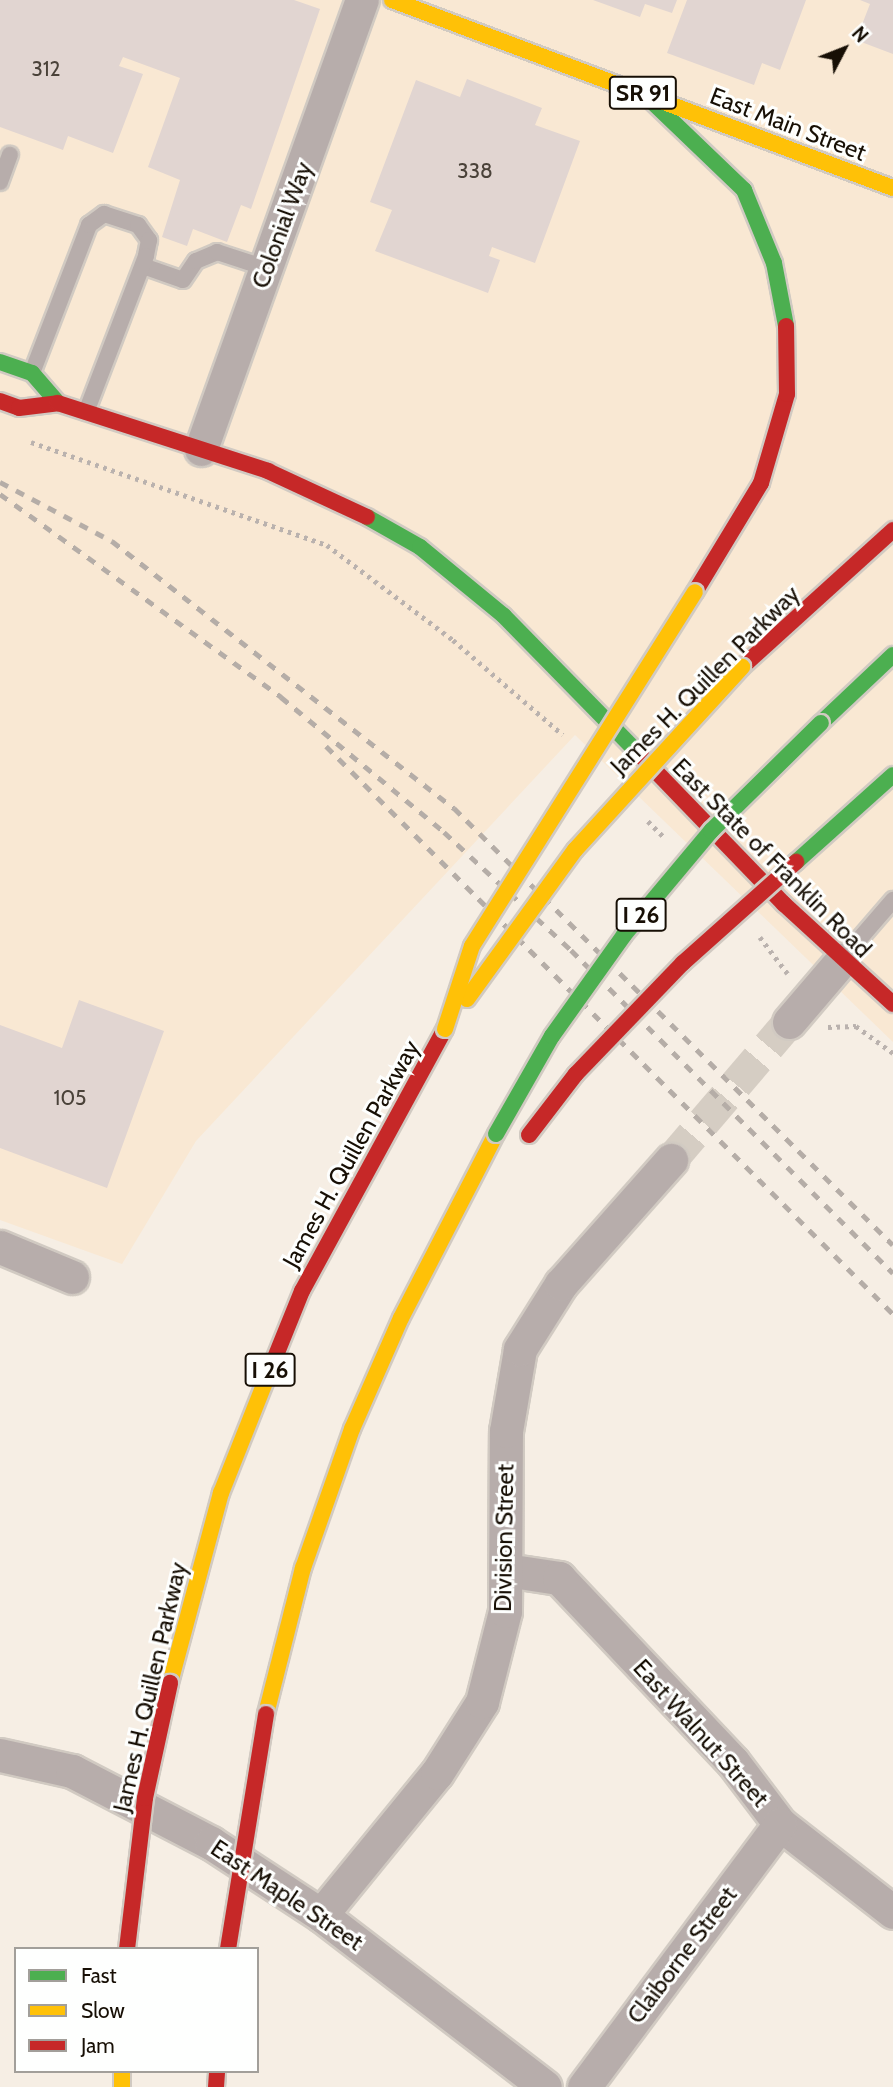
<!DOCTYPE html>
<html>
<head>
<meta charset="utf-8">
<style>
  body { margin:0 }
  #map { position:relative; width:893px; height:2087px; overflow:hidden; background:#f6eee4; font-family:Cabin,sans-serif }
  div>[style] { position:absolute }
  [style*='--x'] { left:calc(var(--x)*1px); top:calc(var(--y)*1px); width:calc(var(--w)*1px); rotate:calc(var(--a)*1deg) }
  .built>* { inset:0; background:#f9e8d3 }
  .building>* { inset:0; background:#e1d5d1 }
  .street-tunnel>* { height:33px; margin-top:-16.5px; transform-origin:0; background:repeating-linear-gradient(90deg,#d5cdc3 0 33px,transparent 0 50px) }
  .path>* { height:4.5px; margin-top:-2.25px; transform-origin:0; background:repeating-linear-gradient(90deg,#bab2ae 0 3.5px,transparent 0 8.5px) }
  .roads { filter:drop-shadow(2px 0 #d1cac2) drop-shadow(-2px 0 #d1cac2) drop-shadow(0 2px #d1cac2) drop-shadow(0 -2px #d1cac2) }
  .lane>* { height:16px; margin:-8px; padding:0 8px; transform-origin:8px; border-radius:8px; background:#b7adab }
  .street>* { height:33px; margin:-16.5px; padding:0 16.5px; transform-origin:16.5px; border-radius:16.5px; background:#b7adab }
  .fast>* { height:16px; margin:-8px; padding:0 8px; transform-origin:8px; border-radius:8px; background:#4caf50 }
  .slow>* { height:16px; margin:-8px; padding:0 8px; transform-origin:8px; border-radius:8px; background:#ffc107 }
  .jam>* { height:16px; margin:-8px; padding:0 8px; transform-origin:8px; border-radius:8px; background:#c62828 }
  .rail>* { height:5px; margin-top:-2.5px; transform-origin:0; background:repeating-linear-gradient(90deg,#b5ada7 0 9px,transparent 0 18px) }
  .bridges { filter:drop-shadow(2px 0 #d1cac2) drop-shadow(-2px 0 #d1cac2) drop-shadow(0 2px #d1cac2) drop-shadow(0 -2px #d1cac2) }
  .fast-bridge>* { height:16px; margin:-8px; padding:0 8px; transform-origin:8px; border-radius:8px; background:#4caf50 }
  .slow-bridge>* { height:16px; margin:-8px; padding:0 8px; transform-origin:8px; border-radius:8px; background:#ffc107 }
  .jam-bridge>* { height:16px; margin:-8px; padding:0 8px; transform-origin:8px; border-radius:8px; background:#c62828 }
  span { translate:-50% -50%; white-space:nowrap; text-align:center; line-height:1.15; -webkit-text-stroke:6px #fefffe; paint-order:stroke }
  .number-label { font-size:21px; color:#4a4239 }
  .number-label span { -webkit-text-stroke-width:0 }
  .shield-label span { padding:2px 5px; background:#fefffe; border:2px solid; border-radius:5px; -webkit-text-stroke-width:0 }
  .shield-label { font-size:23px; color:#170f05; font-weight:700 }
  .street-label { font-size:24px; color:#170f05 }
  .legend { position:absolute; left:14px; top:1947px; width:245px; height:126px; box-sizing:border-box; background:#fefffe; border:2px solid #a29f9a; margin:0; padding:9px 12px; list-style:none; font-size:21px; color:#170f05 }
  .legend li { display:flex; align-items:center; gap:14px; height:35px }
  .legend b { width:35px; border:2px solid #a29f9a }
  .north { position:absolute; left:809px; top:14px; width:70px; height:70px; -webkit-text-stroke:5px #fefffe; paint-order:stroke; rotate:48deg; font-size:19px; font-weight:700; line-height:28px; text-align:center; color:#170f05 }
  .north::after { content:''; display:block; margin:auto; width:24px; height:32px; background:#170f05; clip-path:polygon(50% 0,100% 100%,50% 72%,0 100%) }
</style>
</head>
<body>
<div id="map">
  <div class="built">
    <i style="clip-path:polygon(0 0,893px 0,893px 1042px,575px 735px,196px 1141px,122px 1264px,0 1220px)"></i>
  </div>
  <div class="building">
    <i style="clip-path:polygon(0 0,294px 0,320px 9px,251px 209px,241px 205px,227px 242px,193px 229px,187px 246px,162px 237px,180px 180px,148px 167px,180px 78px,123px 57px,119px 66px,143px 74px,113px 153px,68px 136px,63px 150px,0 127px)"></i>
    <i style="clip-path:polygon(593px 0,677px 0,672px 13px,645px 4px,640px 17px)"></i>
    <i style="clip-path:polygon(687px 0,806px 0,780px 70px,762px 63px,754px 85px,667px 53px)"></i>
    <i style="clip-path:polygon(860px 0,893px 0,893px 54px,856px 40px,870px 4px)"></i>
    <i style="clip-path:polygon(467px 79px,542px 108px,535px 125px,580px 141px,535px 263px,492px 247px,489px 256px,500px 260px,488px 293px,375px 251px,392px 210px,370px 202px,416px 80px,460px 97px)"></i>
    <i style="clip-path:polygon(79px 1000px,164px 1031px,107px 1188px,0 1148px,0 1025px,62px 1048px)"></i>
  </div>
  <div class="street-tunnel">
    <i style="--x:671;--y:1160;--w:182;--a:-49.5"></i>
  </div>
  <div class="path">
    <i style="--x:31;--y:442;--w:313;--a:19.2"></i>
    <i style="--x:327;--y:545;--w:158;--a:37"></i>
    <i style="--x:453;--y:640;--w:145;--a:40.8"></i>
    <i style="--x:648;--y:821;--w:23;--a:45"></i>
    <i style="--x:760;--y:937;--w:46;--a:52.9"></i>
    <i style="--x:828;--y:1027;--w:28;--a:-2"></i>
    <i style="--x:856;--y:1026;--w:46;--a:36.1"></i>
  </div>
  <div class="roads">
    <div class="lane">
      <i style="--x:0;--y:182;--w:29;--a:-70"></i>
      <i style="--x:143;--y:266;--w:42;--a:19.3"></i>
      <i style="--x:183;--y:280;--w:23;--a:-56"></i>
      <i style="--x:196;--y:261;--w:23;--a:-23"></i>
      <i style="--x:217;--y:252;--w:52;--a:18.1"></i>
      <i style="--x:32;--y:373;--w:159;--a:-68.9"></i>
      <i style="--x:89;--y:225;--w:19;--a:-36"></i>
      <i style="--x:104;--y:214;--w:36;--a:18"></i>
      <i style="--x:138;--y:225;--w:19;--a:54"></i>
      <i style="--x:149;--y:240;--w:16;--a:101"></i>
      <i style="--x:146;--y:256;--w:167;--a:111"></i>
      <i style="--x:843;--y:958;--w:77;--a:-49.2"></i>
    </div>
    <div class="street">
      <i style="--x:201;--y:449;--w:477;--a:-70.3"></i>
      <i style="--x:789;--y:1022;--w:82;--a:-49.5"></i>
      <i style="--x:0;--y:1247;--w:78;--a:22.6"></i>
      <i style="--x:506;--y:1570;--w:54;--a:8.6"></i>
      <i style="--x:559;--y:1578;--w:253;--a:46.6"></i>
      <i style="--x:733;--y:1762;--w:78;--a:52.8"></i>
      <i style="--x:780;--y:1824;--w:143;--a:37.9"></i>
      <i style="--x:0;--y:1755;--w:74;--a:12.5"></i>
      <i style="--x:72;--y:1771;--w:157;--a:27.4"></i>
      <i style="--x:211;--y:1843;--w:131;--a:33.2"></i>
      <i style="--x:321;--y:1915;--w:282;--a:37.5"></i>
      <i style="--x:321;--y:1915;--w:183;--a:-50.8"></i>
      <i style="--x:437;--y:1773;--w:84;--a:-57.6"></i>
      <i style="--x:482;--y:1702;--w:94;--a:-75.8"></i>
      <i style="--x:505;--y:1611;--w:180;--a:-89.7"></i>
      <i style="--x:506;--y:1431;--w:83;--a:-80.3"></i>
      <i style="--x:520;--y:1349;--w:77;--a:-57.8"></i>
      <i style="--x:561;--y:1284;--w:166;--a:-48.4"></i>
      <i style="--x:584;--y:2087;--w:328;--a:-53.3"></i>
    </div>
    <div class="fast">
      <i style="--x:644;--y:94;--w:139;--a:43.8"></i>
      <i style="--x:744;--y:190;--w:79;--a:67.7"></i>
      <i style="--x:774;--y:263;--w:64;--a:79.2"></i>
      <i style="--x:0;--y:362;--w:34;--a:19"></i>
      <i style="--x:32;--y:373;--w:40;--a:49"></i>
      <i style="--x:367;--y:517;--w:61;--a:29.5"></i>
      <i style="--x:420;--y:547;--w:109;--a:39.4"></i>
      <i style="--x:504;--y:616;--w:194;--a:45.6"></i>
      <i style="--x:821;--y:723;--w:99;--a:-43.4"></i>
    </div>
    <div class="slow">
      <i style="--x:392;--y:0;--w:535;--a:20.57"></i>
      <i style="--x:170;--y:1683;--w:197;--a:-75"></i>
      <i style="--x:221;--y:1493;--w:127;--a:-68.3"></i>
      <i style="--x:266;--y:1714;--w:151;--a:-75.8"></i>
      <i style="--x:303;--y:1568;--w:147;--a:-70.6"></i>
      <i style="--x:352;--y:1429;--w:121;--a:-66.2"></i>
      <i style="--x:401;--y:1318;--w:207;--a:-62.7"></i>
      <i style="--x:122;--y:2071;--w:16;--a:90"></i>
    </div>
    <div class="jam">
      <i style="--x:0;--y:401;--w:20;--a:20"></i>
      <i style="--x:19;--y:408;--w:39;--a:-7"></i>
      <i style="--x:58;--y:403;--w:221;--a:17.9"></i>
      <i style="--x:268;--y:471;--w:109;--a:24.9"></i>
      <i style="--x:695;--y:592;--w:127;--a:-58.8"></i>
      <i style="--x:761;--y:483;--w:93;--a:-73.7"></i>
      <i style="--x:787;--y:394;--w:68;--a:-90.8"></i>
      <i style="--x:742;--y:667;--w:204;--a:-42.2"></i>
      <i style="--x:640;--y:755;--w:207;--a:46"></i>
      <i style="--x:784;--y:904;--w:148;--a:42.5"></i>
      <i style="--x:268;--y:1375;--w:91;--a:-68"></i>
      <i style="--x:302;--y:1291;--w:298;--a:-61.4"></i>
      <i style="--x:216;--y:2087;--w:16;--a:-86"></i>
    </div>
  </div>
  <div class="rail">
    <i style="--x:0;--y:482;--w:127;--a:27.8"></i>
    <i style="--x:112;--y:541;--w:434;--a:38"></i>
    <i style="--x:454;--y:808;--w:619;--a:44.87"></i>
    <i style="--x:0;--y:494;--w:347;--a:35.8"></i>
    <i style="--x:281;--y:697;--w:212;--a:39.6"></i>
    <i style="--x:444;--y:832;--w:173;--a:42.9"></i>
    <i style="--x:571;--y:950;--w:456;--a:45.1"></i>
    <i style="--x:326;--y:746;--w:803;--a:45.05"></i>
  </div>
  <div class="bridges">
    <div class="fast-bridge">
      <i style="--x:796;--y:862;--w:130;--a:-41.9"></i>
      <i style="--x:496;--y:1134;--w:113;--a:-60.3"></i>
      <i style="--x:552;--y:1036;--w:124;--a:-54.5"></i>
      <i style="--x:624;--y:935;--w:136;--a:-50.1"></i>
      <i style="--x:711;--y:831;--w:154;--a:-44.5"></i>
    </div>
    <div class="slow-bridge">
      <i style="--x:467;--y:999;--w:184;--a:-54.1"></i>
      <i style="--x:575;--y:850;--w:248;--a:-47.6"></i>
      <i style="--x:445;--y:1029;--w:87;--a:-72"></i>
      <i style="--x:472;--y:946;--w:418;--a:-57.8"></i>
    </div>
    <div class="jam-bridge">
      <i style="--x:529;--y:1135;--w:77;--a:-52.4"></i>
      <i style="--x:576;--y:1074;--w:154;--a:-46.1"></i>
      <i style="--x:683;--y:963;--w:152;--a:-41.8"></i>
      <i style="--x:127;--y:1949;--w:152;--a:-83.2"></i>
      <i style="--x:145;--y:1798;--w:118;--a:-77.7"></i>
      <i style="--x:228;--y:1949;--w:238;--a:-80.8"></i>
    </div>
  </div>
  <div class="number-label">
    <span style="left:46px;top:69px">312</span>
    <span style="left:475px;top:171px">338</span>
    <span style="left:70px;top:1098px">105</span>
  </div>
  <div class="shield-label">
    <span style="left:643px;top:93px">SR 91</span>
    <span style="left:641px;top:915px">I 26</span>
    <span style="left:270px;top:1370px">I 26</span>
  </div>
  <div class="street-label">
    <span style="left:788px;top:124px;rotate:21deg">East Main Street</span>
    <span style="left:282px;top:225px;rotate:-70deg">Colonial Way</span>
    <span style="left:705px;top:680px;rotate:-45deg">James H. Quillen Parkway</span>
    <span style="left:772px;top:858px;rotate:45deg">East State of Franklin Road</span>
    <span style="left:351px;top:1154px;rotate:-61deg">James H. Quillen Parkway</span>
    <span style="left:504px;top:1538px;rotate:-89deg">Division Street</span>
    <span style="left:150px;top:1687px;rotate:-77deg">James H. Quillen Parkway</span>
    <span style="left:701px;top:1733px;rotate:48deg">East Walnut Street</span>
    <span style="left:287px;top:1895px;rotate:34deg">East Maple Street</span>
    <span style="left:682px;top:1955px;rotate:-53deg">Claiborne Street</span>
  </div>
  <ul class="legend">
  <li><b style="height:9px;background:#4caf50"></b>Fast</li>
  <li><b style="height:9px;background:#ffc107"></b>Slow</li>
  <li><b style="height:9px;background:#c62828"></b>Jam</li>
  </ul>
  <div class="north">N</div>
</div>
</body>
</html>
